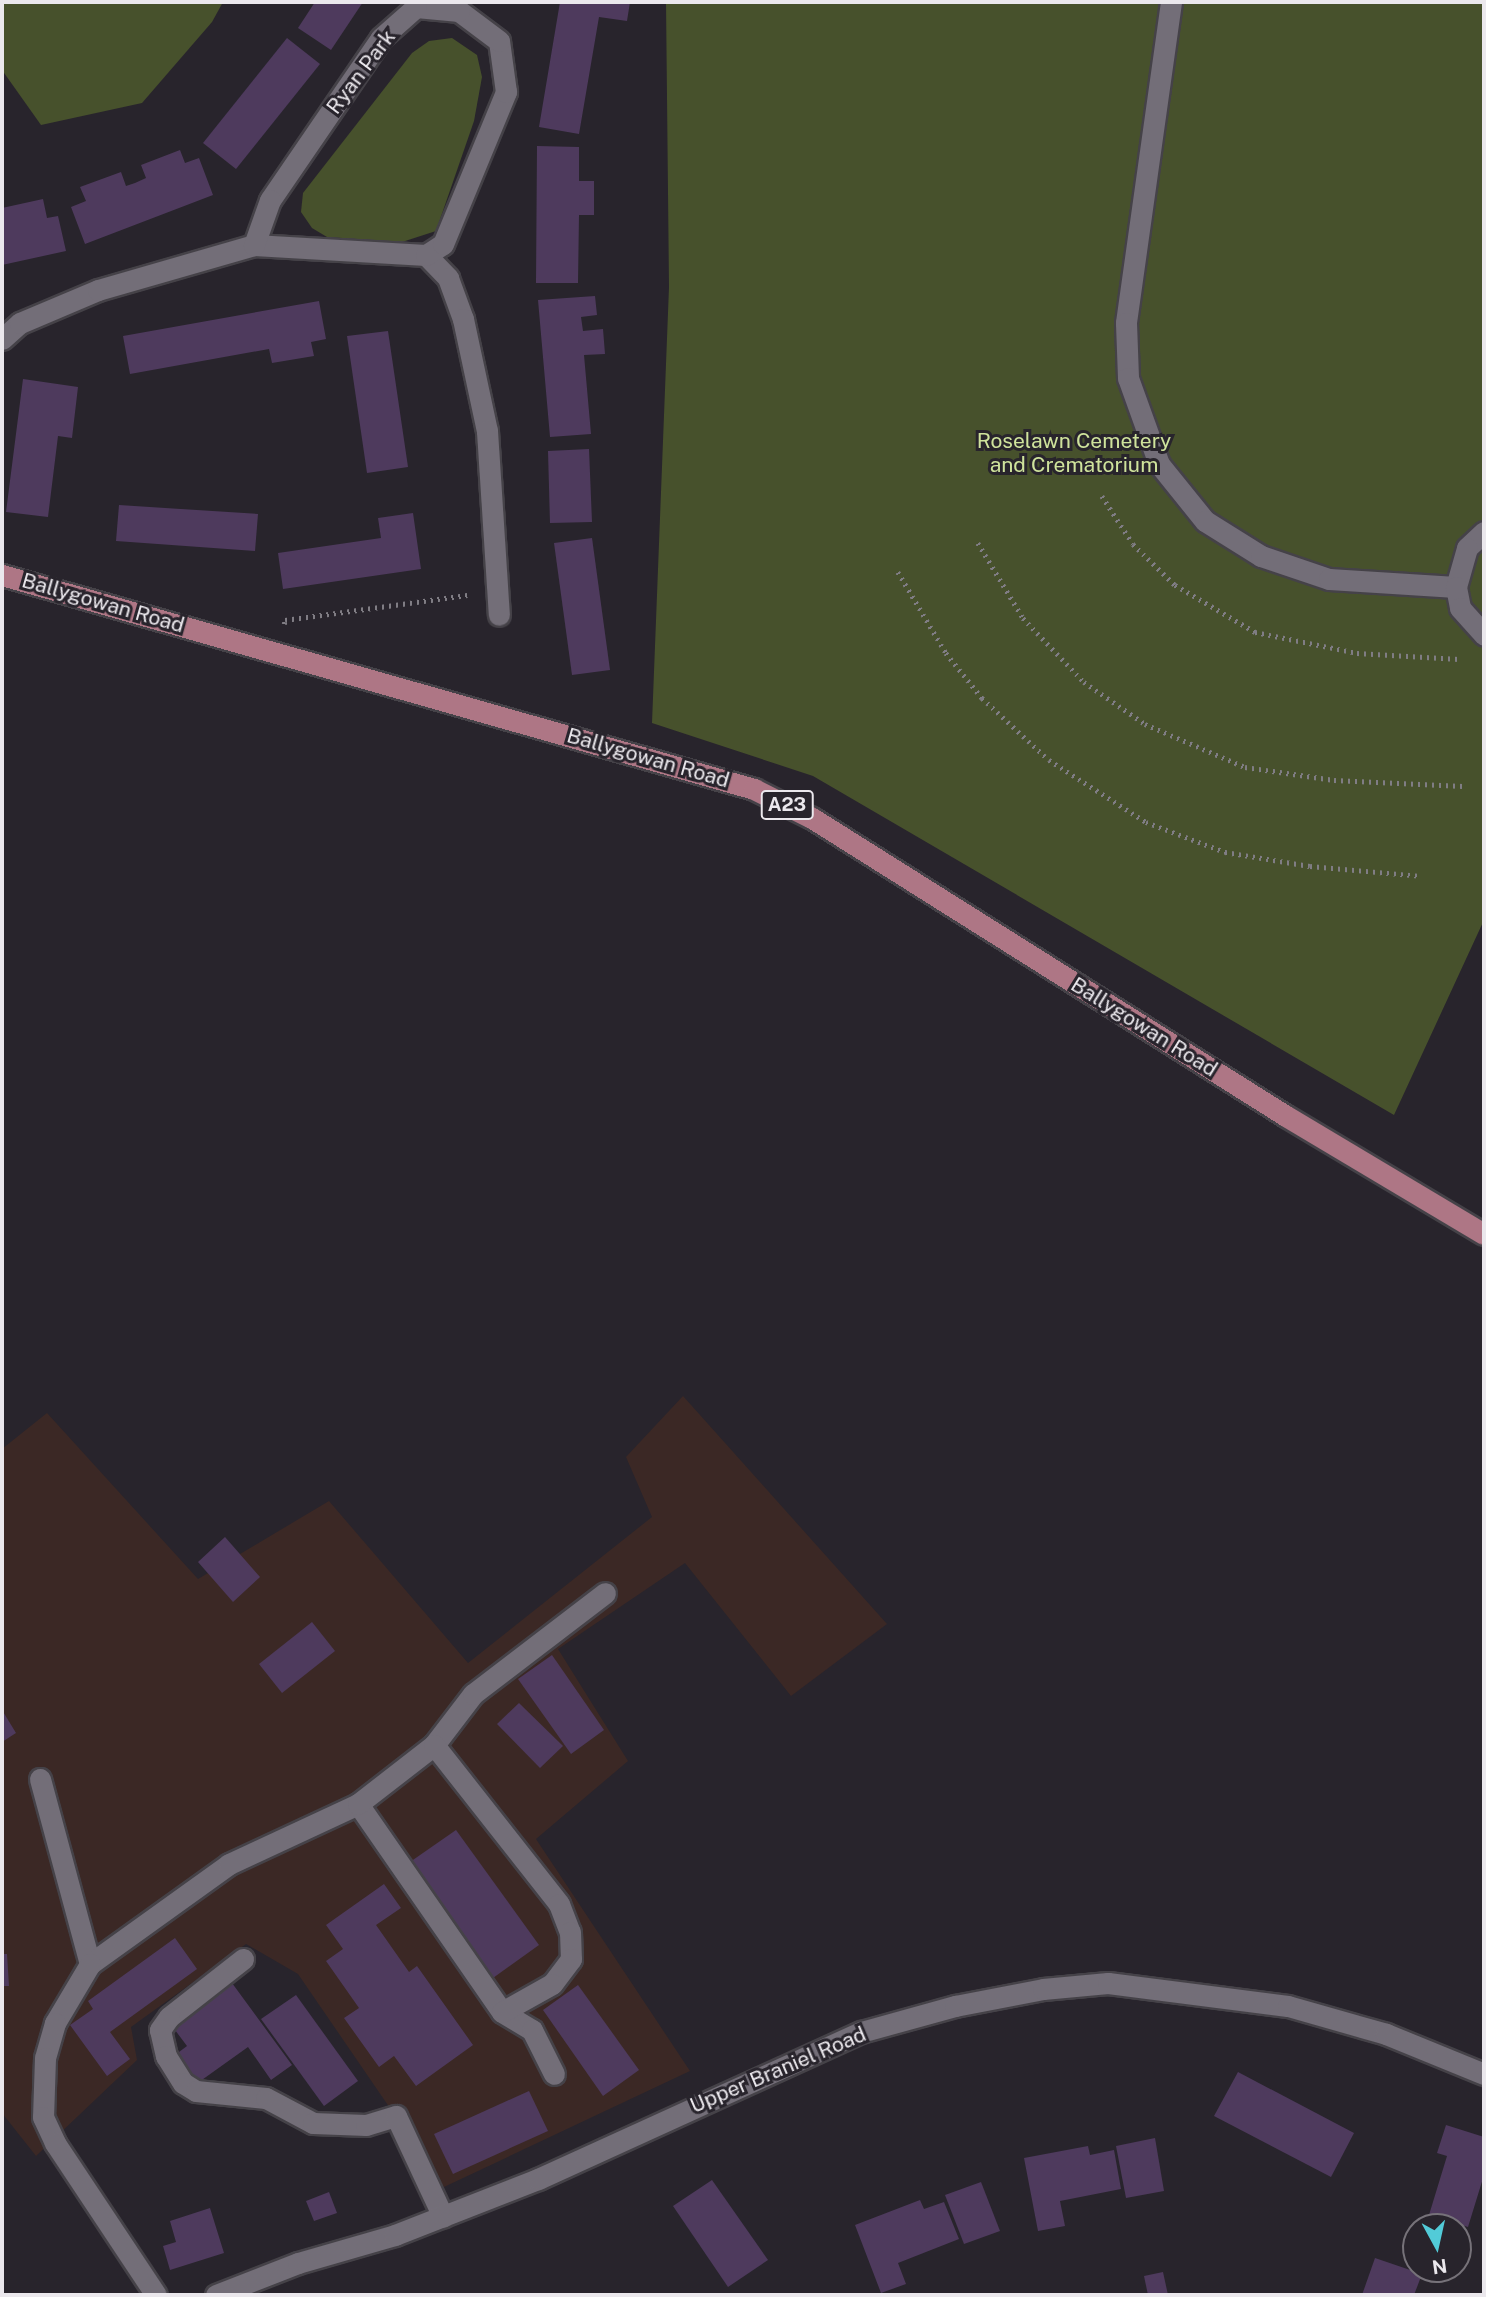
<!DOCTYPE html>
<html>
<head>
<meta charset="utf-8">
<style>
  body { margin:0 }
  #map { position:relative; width:1486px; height:2297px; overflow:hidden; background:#28242c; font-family:"Public Sans",sans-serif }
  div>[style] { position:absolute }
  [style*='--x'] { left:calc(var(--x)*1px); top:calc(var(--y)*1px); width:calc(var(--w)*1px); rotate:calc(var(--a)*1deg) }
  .industrial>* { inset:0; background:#3b2825 }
  .green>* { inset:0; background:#47512c }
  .building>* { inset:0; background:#4e3a5d }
  .path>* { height:4.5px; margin-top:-2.25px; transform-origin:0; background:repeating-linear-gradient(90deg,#807d84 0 2px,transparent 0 7px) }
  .roads { filter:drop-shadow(2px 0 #454248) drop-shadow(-2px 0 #454248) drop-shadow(0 2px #454248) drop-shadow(0 -2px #454248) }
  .minor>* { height:21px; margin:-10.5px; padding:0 10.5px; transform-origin:10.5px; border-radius:10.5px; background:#736e78 }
  .major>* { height:21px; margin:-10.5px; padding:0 10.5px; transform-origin:10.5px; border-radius:10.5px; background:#ae7685 }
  span { translate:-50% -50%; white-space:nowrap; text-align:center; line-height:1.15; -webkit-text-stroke:6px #28242c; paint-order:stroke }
  .shield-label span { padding:2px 5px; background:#28242c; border:2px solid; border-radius:5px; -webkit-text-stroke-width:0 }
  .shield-label { font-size:19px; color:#ebe8ed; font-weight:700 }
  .street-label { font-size:21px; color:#ebe8ed }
  .park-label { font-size:21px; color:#cfe39c }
  .frame { position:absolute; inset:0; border:4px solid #ebe8ed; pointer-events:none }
  .north { position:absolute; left:1402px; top:2213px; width:70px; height:70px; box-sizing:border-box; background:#28242c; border:2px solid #767279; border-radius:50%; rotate:172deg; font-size:19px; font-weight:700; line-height:28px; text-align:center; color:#ebe8ed }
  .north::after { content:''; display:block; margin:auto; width:24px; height:32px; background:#52cbd8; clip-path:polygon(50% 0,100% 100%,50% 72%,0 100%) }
</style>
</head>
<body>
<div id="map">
  <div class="industrial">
    <i style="clip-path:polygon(683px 1396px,887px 1624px,791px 1696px,685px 1563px,558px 1649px,628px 1761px,536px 1839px,690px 2071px,444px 2187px,298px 1974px,246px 1944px,131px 2027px,137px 2060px,36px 2156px,2px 2113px,2px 1449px,47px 1413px,198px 1579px,329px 1501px,468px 1663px,652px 1517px,626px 1457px)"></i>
  </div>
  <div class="green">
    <i style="clip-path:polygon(2px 2px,223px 2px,212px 22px,142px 103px,41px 125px,2px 70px)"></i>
    <i style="clip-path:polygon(666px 2px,1484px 2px,1484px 920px,1394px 1115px,813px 776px,652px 723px,669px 287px)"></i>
    <i style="clip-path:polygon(452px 38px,477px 55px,482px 77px,474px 121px,436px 231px,402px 242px,327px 237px,312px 228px,301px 212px,303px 193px,412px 53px,429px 41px)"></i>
  </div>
  <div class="building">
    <i style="clip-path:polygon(315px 2px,363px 2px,331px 50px,298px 28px)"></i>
    <i style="clip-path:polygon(560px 2px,630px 2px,627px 21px,599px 17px,579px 134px,539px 127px)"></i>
    <i style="clip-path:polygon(287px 38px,320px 64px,236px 169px,203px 143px)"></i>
    <i style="clip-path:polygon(537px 146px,579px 147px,579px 181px,594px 181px,594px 215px,579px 215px,578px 283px,536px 283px)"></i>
    <i style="clip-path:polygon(180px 150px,185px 163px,199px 158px,213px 195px,85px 244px,71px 207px,86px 201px,80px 187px,121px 172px,126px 186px,135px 183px,146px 178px,141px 165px)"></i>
    <i style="clip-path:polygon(43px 199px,47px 218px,58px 216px,66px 251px,2px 265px,2px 208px)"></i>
    <i style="clip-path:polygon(595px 296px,597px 315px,581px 317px,583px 331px,603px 329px,605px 354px,584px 355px,591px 434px,550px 437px,538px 300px)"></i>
    <i style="clip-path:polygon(319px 301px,326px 339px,311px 342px,314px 356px,272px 363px,269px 349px,130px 374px,123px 336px)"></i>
    <i style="clip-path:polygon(388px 331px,408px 467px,367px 473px,347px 336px)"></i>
    <i style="clip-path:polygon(23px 379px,78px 387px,72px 438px,58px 436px,48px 517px,6px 512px)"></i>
    <i style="clip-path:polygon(589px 449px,592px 522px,550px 523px,548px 451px)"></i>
    <i style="clip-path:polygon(119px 505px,258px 514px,255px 551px,116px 541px)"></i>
    <i style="clip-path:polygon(413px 513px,421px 569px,283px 589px,278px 553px,381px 538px,378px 518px)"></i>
    <i style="clip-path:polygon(592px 538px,610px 670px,572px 675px,554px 543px)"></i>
    <i style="clip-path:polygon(225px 1537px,260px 1577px,233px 1602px,198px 1562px)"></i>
    <i style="clip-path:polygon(312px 1622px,335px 1651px,282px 1693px,259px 1664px)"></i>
    <i style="clip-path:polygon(552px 1655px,604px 1730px,571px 1754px,518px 1679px)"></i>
    <i style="clip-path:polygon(519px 1703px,563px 1746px,540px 1768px,497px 1724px)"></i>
    <i style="clip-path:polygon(2px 1710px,16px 1733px,2px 1742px)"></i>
    <i style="clip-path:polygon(456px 1830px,539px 1945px,493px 1978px,410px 1862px)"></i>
    <i style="clip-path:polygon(384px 1884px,401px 1908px,376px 1925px,409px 1972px,417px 1966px,473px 2045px,416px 2086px,394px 2056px,379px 2067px,344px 2018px,359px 2008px,326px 1961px,343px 1949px,326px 1925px)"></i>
    <i style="clip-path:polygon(175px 1938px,197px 1969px,110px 2032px,130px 2059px,107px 2076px,70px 2025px,93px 2009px,88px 2001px)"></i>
    <i style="clip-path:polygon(2px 1954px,7px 1954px,9px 1986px,2px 1986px)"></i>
    <i style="clip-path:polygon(232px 1983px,292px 2065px,271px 2080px,248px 2047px,192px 2087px,171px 2058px,187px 2046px,172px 2026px)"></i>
    <i style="clip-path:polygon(578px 1985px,639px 2070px,603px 2096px,543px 2010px)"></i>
    <i style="clip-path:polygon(296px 1995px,358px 2081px,324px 2106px,261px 2019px)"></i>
    <i style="clip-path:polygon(1238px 2072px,1354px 2133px,1331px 2177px,1214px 2116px)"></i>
    <i style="clip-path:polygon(529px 2091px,548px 2131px,453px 2174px,434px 2134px)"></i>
    <i style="clip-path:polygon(1446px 2125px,1484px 2137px,1484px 2175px,1468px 2227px,1429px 2215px,1447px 2156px,1437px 2153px)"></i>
    <i style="clip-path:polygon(1155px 2138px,1164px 2191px,1126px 2198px,1116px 2146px)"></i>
    <i style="clip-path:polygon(1088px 2146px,1090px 2155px,1114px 2150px,1121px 2189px,1060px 2201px,1065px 2226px,1038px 2231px,1024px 2158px)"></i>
    <i style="clip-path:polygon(712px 2180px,768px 2260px,728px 2287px,673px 2206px)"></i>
    <i style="clip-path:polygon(981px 2182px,1000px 2231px,964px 2244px,945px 2195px)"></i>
    <i style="clip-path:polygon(329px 2192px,337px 2213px,314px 2221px,306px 2201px)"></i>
    <i style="clip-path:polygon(920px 2200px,924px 2209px,944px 2202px,959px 2239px,898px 2263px,906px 2284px,881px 2293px,855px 2225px)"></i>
    <i style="clip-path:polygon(210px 2208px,224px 2253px,170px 2270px,163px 2246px,176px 2242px,170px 2221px)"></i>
    <i style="clip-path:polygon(1375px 2258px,1422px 2274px,1414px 2295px,1362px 2295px)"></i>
    <i style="clip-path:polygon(1163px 2272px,1168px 2295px,1148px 2295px,1144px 2276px)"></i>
  </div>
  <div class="path">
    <i style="--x:1102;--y:496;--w:57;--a:57.1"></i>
    <i style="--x:1133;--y:544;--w:59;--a:44.3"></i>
    <i style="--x:1175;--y:585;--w:93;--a:30.4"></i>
    <i style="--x:1255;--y:632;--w:104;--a:11.6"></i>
    <i style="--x:1357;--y:653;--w:102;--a:3.4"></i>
    <i style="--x:978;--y:543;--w:87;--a:59"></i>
    <i style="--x:1023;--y:618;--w:88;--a:46.4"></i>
    <i style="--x:1084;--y:682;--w:74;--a:34.5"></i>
    <i style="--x:1145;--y:724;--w:109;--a:23.3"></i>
    <i style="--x:1245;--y:767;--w:90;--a:8.3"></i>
    <i style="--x:1334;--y:780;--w:129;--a:2.7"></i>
    <i style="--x:898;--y:572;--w:94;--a:59.3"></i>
    <i style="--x:946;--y:653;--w:58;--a:51.3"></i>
    <i style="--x:982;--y:698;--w:91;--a:42.8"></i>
    <i style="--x:1049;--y:760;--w:115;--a:32.6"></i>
    <i style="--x:1146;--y:822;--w:85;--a:20.8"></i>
    <i style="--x:1225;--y:852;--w:86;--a:9.4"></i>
    <i style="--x:1310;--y:866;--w:111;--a:5.1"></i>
    <i style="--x:284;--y:624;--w:4;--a:-76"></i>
    <i style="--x:285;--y:620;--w:184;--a:-7.8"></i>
  </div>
  <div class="roads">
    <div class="minor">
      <i style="--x:1171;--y:2;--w:324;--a:98"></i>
      <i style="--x:1126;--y:323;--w:55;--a:87.9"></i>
      <i style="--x:1128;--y:378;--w:91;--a:70.2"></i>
      <i style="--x:1159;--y:464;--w:73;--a:51.1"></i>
      <i style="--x:1205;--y:521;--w:66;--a:32"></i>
      <i style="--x:1261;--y:556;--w:72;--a:18.7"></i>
      <i style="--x:1329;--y:579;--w:127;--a:3.6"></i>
      <i style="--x:426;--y:255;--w:32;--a:46"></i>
      <i style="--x:448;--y:278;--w:44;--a:69.9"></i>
      <i style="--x:463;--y:319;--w:115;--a:77.9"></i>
      <i style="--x:487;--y:431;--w:184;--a:86.3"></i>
      <i style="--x:2;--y:339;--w:24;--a:-42"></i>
      <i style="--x:20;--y:323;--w:85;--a:-22.9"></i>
      <i style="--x:98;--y:290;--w:162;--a:-16.1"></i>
      <i style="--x:254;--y:245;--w:172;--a:3.3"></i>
      <i style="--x:426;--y:255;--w:20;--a:-33"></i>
      <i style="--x:443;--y:244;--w:165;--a:-67.5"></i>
      <i style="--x:506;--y:92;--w:51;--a:-97.8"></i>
      <i style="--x:499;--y:41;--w:50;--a:-143.1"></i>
      <i style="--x:459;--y:11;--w:43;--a:-174.7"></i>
      <i style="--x:416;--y:7;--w:47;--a:138.5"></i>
      <i style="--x:381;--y:38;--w:196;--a:124.4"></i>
      <i style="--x:270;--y:200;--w:48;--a:109.6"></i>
      <i style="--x:1484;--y:532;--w:23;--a:137"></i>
      <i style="--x:1467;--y:548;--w:41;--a:105.8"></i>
      <i style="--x:1456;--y:587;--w:21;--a:79"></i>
      <i style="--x:1460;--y:608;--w:36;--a:48"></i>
      <i style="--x:434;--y:1745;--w:64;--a:-52.6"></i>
      <i style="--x:473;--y:1694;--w:166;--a:-37.4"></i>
      <i style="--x:40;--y:1779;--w:192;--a:74.9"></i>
      <i style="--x:90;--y:1964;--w:171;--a:-35.7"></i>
      <i style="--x:229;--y:1864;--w:142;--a:-24.9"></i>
      <i style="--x:358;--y:1804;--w:253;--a:55.3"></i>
      <i style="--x:502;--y:2012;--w:35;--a:31"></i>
      <i style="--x:532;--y:2030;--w:49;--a:63.4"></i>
      <i style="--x:358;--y:1804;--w:96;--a:-37.8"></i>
      <i style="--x:434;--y:1745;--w:202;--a:51.8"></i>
      <i style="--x:559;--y:1904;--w:30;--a:69"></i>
      <i style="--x:570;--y:1932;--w:27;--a:88"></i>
      <i style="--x:571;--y:1959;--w:31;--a:127"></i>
      <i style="--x:552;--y:1984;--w:57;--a:150.8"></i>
      <i style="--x:243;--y:1959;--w:94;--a:141.9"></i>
      <i style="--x:169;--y:2017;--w:16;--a:125"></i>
      <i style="--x:160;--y:2030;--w:27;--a:77"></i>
      <i style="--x:166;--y:2056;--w:32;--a:58"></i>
      <i style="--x:183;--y:2083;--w:15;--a:32"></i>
      <i style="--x:196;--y:2091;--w:70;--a:5.7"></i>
      <i style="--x:266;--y:2098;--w:53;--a:28"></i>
      <i style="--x:313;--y:2123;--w:53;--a:2.2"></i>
      <i style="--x:366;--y:2125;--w:31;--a:-17"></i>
      <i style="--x:396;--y:2116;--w:111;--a:65"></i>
      <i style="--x:90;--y:1964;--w:69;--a:120.7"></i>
      <i style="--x:55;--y:2023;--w:36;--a:106"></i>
      <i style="--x:45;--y:2058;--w:59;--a:91.9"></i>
      <i style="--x:43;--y:2117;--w:29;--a:65"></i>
      <i style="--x:55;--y:2143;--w:182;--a:56.4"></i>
      <i style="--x:216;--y:2295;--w:88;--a:-21.3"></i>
      <i style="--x:298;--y:2263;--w:101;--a:-16.1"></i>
      <i style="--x:395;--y:2235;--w:154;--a:-21.4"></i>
      <i style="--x:538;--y:2179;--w:355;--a:-24.5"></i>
      <i style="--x:861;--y:2032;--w:98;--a:-15.5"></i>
      <i style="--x:955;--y:2006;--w:90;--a:-10.9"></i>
      <i style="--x:1043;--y:1989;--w:65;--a:-5.3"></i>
      <i style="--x:1108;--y:1983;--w:181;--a:7.3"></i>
      <i style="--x:1288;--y:2006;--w:102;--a:15.9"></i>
      <i style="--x:1386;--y:2034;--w:106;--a:22.2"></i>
    </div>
    <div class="major">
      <i style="--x:2;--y:575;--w:782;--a:15.88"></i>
      <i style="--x:754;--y:789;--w:65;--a:26.6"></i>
      <i style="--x:812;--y:818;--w:560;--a:32.16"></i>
      <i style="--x:1286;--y:1116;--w:230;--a:30.8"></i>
    </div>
  </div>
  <div class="shield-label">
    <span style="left:787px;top:805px">A23</span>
  </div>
  <div class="street-label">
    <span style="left:361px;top:72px;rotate:-53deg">Ryan Park</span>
    <span style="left:103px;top:603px;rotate:16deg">Ballygowan Road</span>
    <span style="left:648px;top:758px;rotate:16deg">Ballygowan Road</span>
    <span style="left:1144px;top:1027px;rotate:32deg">Ballygowan Road</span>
    <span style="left:778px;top:2070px;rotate:-23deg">Upper Braniel Road</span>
  </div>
  <div class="park-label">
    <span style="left:1074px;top:453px">Roselawn Cemetery<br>and Crematorium</span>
  </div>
  <div class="frame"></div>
  <div class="north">N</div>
</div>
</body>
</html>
